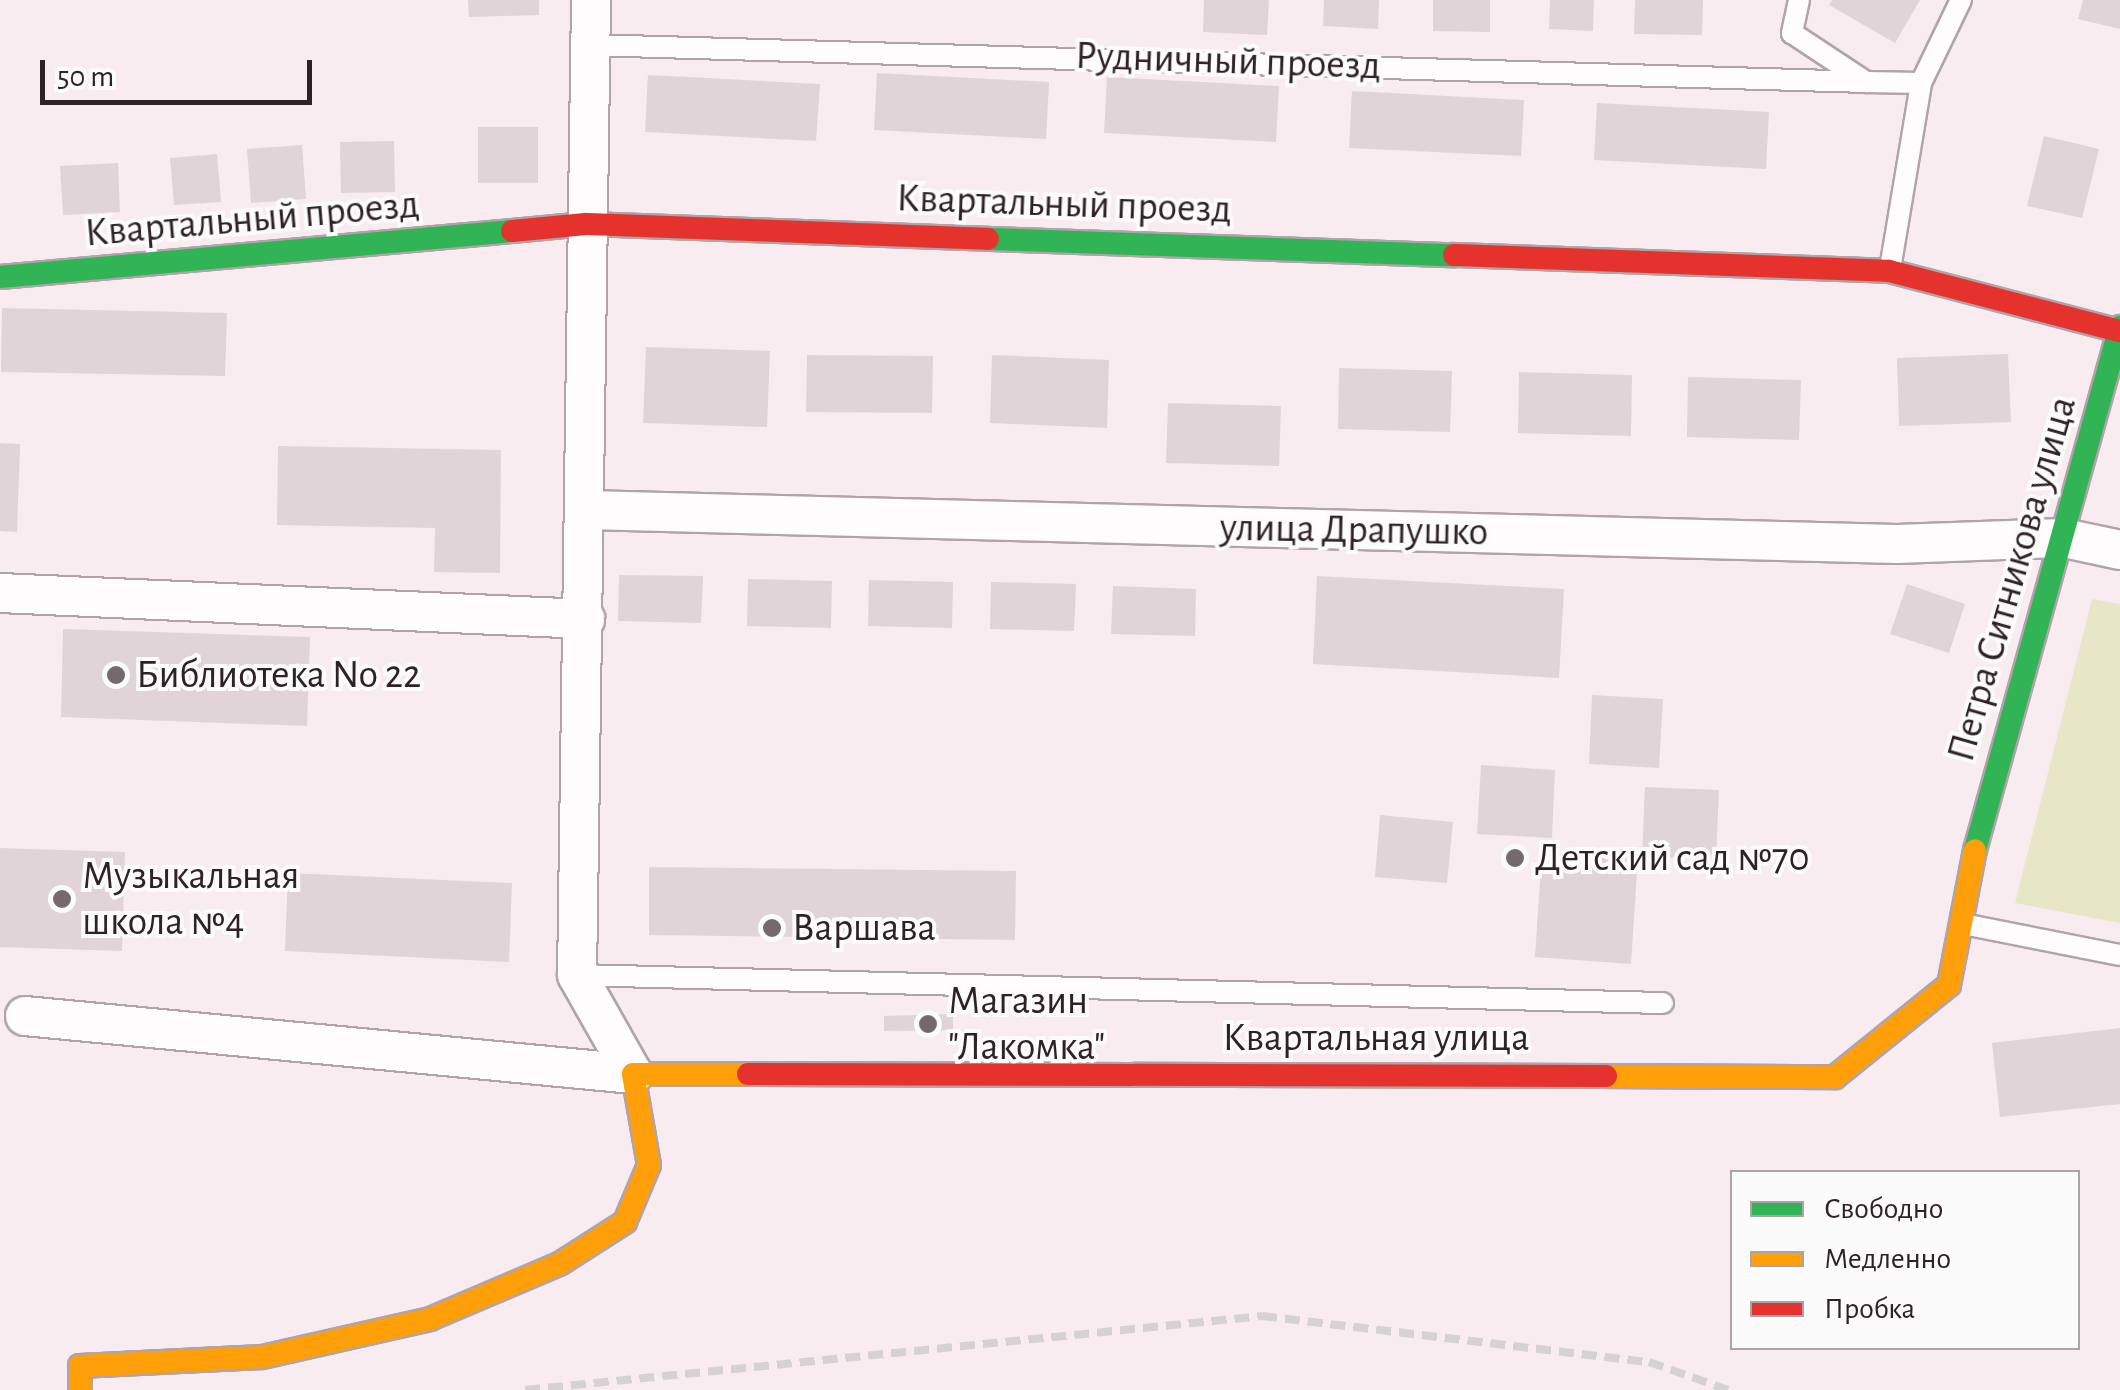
<!DOCTYPE html>
<html>
<head>
<meta charset="utf-8">
<style>
  body { margin:0 }
  #map { position:relative; width:2120px; height:1390px; overflow:hidden; background:#f8ecf1; font-family:"Alegreya Sans",sans-serif }
  div>[style] { position:absolute }
  [style*='--x'] { left:calc(var(--x)*1px); top:calc(var(--y)*1px); width:calc(var(--w)*1px); rotate:calc(var(--a)*1deg) }
  .green>* { inset:0; background:#e7e6c6 }
  .building>* { inset:0; background:#e0d4d9 }
  .roads { filter:drop-shadow(2px 0 #b0a4a9) drop-shadow(-2px 0 #b0a4a9) drop-shadow(0 2px #b0a4a9) drop-shadow(0 -2px #b0a4a9) }
  .lane>* { height:20px; margin:-10px; padding:0 10px; transform-origin:10px; border-radius:10px; background:#fefcfd }
  .street>* { height:38px; margin:-19px; padding:0 19px; transform-origin:19px; border-radius:19px; background:#fefcfd }
  .fast>* { height:22px; margin:-11px; padding:0 11px; transform-origin:11px; border-radius:11px; background:#30b455 }
  .slow>* { height:22px; margin:-11px; padding:0 11px; transform-origin:11px; border-radius:11px; background:#ff9f0a }
  .jam>* { height:22px; margin:-11px; padding:0 11px; transform-origin:11px; border-radius:11px; background:#e5322d }
  .rail>* { height:8px; margin-top:-4px; transform-origin:0; background:repeating-linear-gradient(90deg,#d6d2d3 0 15px,transparent 0 23px) }
  .dots>* { width:28px; height:28px; translate:-50% -50%; box-sizing:border-box; border:5px solid #fbfbfb; border-radius:50% }
  span { translate:-50% -50%; white-space:nowrap; text-align:center; line-height:1.15; -webkit-text-stroke:8px #fbfbfb; paint-order:stroke }
  .street-label { font-size:40px; color:#2f2227 }
  .poi-label { font-size:40px; color:#2f2227 }
  .left { translate:0 -50%; text-align:left }
  .legend { position:absolute; left:1730px; top:1170px; width:350px; height:180px; box-sizing:border-box; background:#fbfbfb; border:2px solid #a9a4a6; margin:0; padding:12px 18px; list-style:none; font-size:30px; color:#2f2227 }
  .legend li { display:flex; align-items:center; gap:20px; height:50px }
  .legend b { width:50px; border:2px solid #a9a4a6 }
  .scale { position:absolute; left:40px; top:60px; width:272px; height:45px; box-sizing:border-box; border:5px solid #2f2227; border-top:0; padding-left:12px; font-size:30px; line-height:35px; white-space:nowrap; color:#2f2227; -webkit-text-stroke:8px #fbfbfb; paint-order:stroke }
</style>
</head>
<body>
<div id="map">
  <div class="green">
    <i style="clip-path:polygon(2092px 599px,2120px 604px,2120px 923px,2015px 903px)"></i>
  </div>
  <div class="building">
    <i style="clip-path:polygon(468px 0,539px 0,539px 15px,469px 17px)"></i>
    <i style="clip-path:polygon(1204px 0,1269px 0,1267px 35px,1203px 32px)"></i>
    <i style="clip-path:polygon(1324px 0,1379px 0,1378px 29px,1323px 26px)"></i>
    <i style="clip-path:polygon(1433px 0,1490px 0,1490px 32px,1433px 31px)"></i>
    <i style="clip-path:polygon(1550px 0,1594px 0,1593px 31px,1549px 29px)"></i>
    <i style="clip-path:polygon(1635px 0,1703px 0,1702px 35px,1634px 34px)"></i>
    <i style="clip-path:polygon(1832px 0,1920px 0,1895px 43px,1829px 5px)"></i>
    <i style="clip-path:polygon(2083px 0,2120px 0,2120px 29px,2078px 19px)"></i>
    <i style="clip-path:polygon(877px 73px,1049px 82px,1046px 139px,874px 130px)"></i>
    <i style="clip-path:polygon(648px 75px,820px 84px,816px 141px,645px 132px)"></i>
    <i style="clip-path:polygon(1107px 77px,1279px 86px,1276px 142px,1104px 133px)"></i>
    <i style="clip-path:polygon(1352px 91px,1524px 100px,1521px 156px,1349px 148px)"></i>
    <i style="clip-path:polygon(1597px 103px,1769px 112px,1766px 169px,1594px 160px)"></i>
    <i style="clip-path:polygon(478px 127px,538px 127px,538px 183px,478px 183px)"></i>
    <i style="clip-path:polygon(2044px 136px,2099px 149px,2082px 218px,2027px 206px)"></i>
    <i style="clip-path:polygon(394px 141px,395px 192px,341px 193px,340px 142px)"></i>
    <i style="clip-path:polygon(302px 145px,306px 199px,251px 203px,247px 149px)"></i>
    <i style="clip-path:polygon(217px 154px,221px 202px,174px 205px,170px 158px)"></i>
    <i style="clip-path:polygon(118px 163px,120px 212px,63px 215px,60px 166px)"></i>
    <i style="clip-path:polygon(2px 308px,227px 313px,225px 376px,1px 372px)"></i>
    <i style="clip-path:polygon(646px 347px,770px 351px,767px 427px,643px 423px)"></i>
    <i style="clip-path:polygon(2008px 354px,2011px 422px,1899px 426px,1897px 358px)"></i>
    <i style="clip-path:polygon(807px 355px,933px 356px,932px 413px,806px 412px)"></i>
    <i style="clip-path:polygon(992px 355px,1109px 360px,1107px 428px,990px 423px)"></i>
    <i style="clip-path:polygon(1339px 368px,1452px 371px,1450px 432px,1338px 429px)"></i>
    <i style="clip-path:polygon(1519px 372px,1632px 375px,1631px 436px,1518px 433px)"></i>
    <i style="clip-path:polygon(1688px 377px,1801px 380px,1799px 440px,1687px 437px)"></i>
    <i style="clip-path:polygon(1168px 403px,1281px 406px,1279px 466px,1166px 463px)"></i>
    <i style="clip-path:polygon(0 443px,20px 444px,17px 532px,0 531px)"></i>
    <i style="clip-path:polygon(278px 446px,501px 450px,500px 573px,434px 572px,435px 528px,277px 525px)"></i>
    <i style="clip-path:polygon(619px 575px,703px 576px,701px 623px,618px 621px)"></i>
    <i style="clip-path:polygon(1317px 576px,1564px 589px,1559px 678px,1313px 664px)"></i>
    <i style="clip-path:polygon(748px 579px,832px 581px,831px 628px,747px 626px)"></i>
    <i style="clip-path:polygon(869px 580px,953px 582px,952px 628px,868px 626px)"></i>
    <i style="clip-path:polygon(991px 582px,1076px 584px,1074px 631px,990px 629px)"></i>
    <i style="clip-path:polygon(1907px 584px,1965px 604px,1949px 653px,1890px 634px)"></i>
    <i style="clip-path:polygon(1113px 586px,1196px 589px,1195px 636px,1111px 634px)"></i>
    <i style="clip-path:polygon(63px 629px,310px 637px,307px 726px,61px 717px)"></i>
    <i style="clip-path:polygon(1592px 695px,1663px 699px,1659px 768px,1589px 764px)"></i>
    <i style="clip-path:polygon(1481px 765px,1555px 770px,1552px 838px,1477px 834px)"></i>
    <i style="clip-path:polygon(1645px 787px,1719px 790px,1716px 860px,1642px 856px)"></i>
    <i style="clip-path:polygon(1380px 815px,1453px 822px,1447px 883px,1375px 877px)"></i>
    <i style="clip-path:polygon(0 848px,125px 852px,122px 951px,0 947px)"></i>
    <i style="clip-path:polygon(1542px 851px,1638px 857px,1631px 964px,1535px 957px)"></i>
    <i style="clip-path:polygon(649px 867px,1016px 871px,1015px 940px,649px 935px)"></i>
    <i style="clip-path:polygon(288px 873px,512px 883px,509px 962px,285px 951px)"></i>
    <i style="clip-path:polygon(953px 1014px,953px 1030px,884px 1031px,884px 1016px)"></i>
    <i style="clip-path:polygon(2120px 1028px,2120px 1104px,2000px 1117px,1992px 1043px)"></i>
  </div>
  <div class="roads">
    <div class="lane">
      <i style="--x:1799;--y:0;--w:34;--a:102"></i>
      <i style="--x:1792;--y:33;--w:89;--a:33.5"></i>
      <i style="--x:1866;--y:82;--w:55;--a:1"></i>
      <i style="--x:590;--y:45;--w:1277;--a:1.66"></i>
      <i style="--x:1890;--y:269;--w:189;--a:-80.5"></i>
      <i style="--x:1921;--y:83;--w:92;--a:-64.3"></i>
      <i style="--x:1963;--y:924;--w:160;--a:11.2"></i>
      <i style="--x:577;--y:975;--w:1086;--a:1.48"></i>
    </div>
    <div class="street">
      <i style="--x:591;--y:0;--w:975;--a:90.82"></i>
      <i style="--x:577;--y:975;--w:114;--a:60.5"></i>
      <i style="--x:587;--y:510;--w:1310;--a:1.49"></i>
      <i style="--x:1897;--y:544;--w:167;--a:-2.1"></i>
      <i style="--x:2064;--y:538;--w:57;--a:12.1"></i>
      <i style="--x:0;--y:593;--w:586;--a:2.54"></i>
      <i style="--x:25;--y:1016;--w:611;--a:5.45"></i>
    </div>
    <div class="fast">
      <i style="--x:988;--y:239;--w:466;--a:2"></i>
      <i style="--x:0;--y:277;--w:514;--a:-5.13"></i>
      <i style="--x:1975;--y:850;--w:543;--a:-74.5"></i>
    </div>
    <div class="slow">
      <i style="--x:1606;--y:1076;--w:229;--a:0.3"></i>
      <i style="--x:1835;--y:1077;--w:146;--a:-38.9"></i>
      <i style="--x:1949;--y:985;--w:137;--a:-79.1"></i>
      <i style="--x:80;--y:1390;--w:24;--a:-90"></i>
      <i style="--x:80;--y:1366;--w:182;--a:-2.8"></i>
      <i style="--x:262;--y:1357;--w:172;--a:-12.7"></i>
      <i style="--x:430;--y:1319;--w:142;--a:-23.1"></i>
      <i style="--x:561;--y:1263;--w:76;--a:-32.6"></i>
      <i style="--x:625;--y:1222;--w:62;--a:-67.2"></i>
      <i style="--x:649;--y:1165;--w:92;--a:-100"></i>
      <i style="--x:633;--y:1074;--w:115;--a:0"></i>
    </div>
    <div class="jam">
      <i style="--x:512;--y:231;--w:74;--a:-5.4"></i>
      <i style="--x:586;--y:224;--w:402;--a:2.1"></i>
      <i style="--x:1454;--y:255;--w:435;--a:2.1"></i>
      <i style="--x:1889;--y:271;--w:239;--a:14.6"></i>
      <i style="--x:748;--y:1074;--w:858;--a:0.13"></i>
    </div>
  </div>
  <div class="rail">
    <i style="--x:525;--y:1390;--w:741;--a:-5.73"></i>
    <i style="--x:1262;--y:1316;--w:390;--a:6.8"></i>
    <i style="--x:1649;--y:1362;--w:84;--a:19.5"></i>
  </div>
  <div class="dots">
    <i style="left:116px;top:675px;background:#75696e"></i>
    <i style="left:1515px;top:858px;background:#75696e"></i>
    <i style="left:62px;top:899px;background:#75696e"></i>
    <i style="left:772px;top:928px;background:#75696e"></i>
    <i style="left:928px;top:1024px;background:#75696e"></i>
  </div>
  <div class="street-label">
    <span style="left:1228px;top:61px;rotate:2deg">Рудничный проезд</span>
    <span style="left:1064px;top:204px;rotate:2deg">Квартальный проезд</span>
    <span style="left:252px;top:219px;rotate:-5deg">Квартальный проезд</span>
    <span style="left:1354px;top:530px;rotate:1deg">улица Драпушко</span>
    <span style="left:2012px;top:579px;rotate:-74deg">Петра Ситникова улица</span>
    <span style="left:1376px;top:1038px">Квартальная улица</span>
  </div>
  <div class="poi-label">
    <span class="left" style="left:136px;top:675px">Библиотека No 22</span>
    <span class="left" style="left:1535px;top:858px">Детский сад №70</span>
    <span class="left" style="left:82px;top:899px">Музыкальная<br>школа №4</span>
    <span class="left" style="left:792px;top:928px">Варшава</span>
    <span class="left" style="left:948px;top:1024px">Магазин<br>"Лакомка"</span>
  </div>
  <ul class="legend">
  <li><b style="height:12px;background:#30b455"></b>Свободно</li>
  <li><b style="height:12px;background:#ff9f0a"></b>Медленно</li>
  <li><b style="height:12px;background:#e5322d"></b>Пробка</li>
  </ul>
  <div class="scale">50 m</div>
</div>
</body>
</html>
